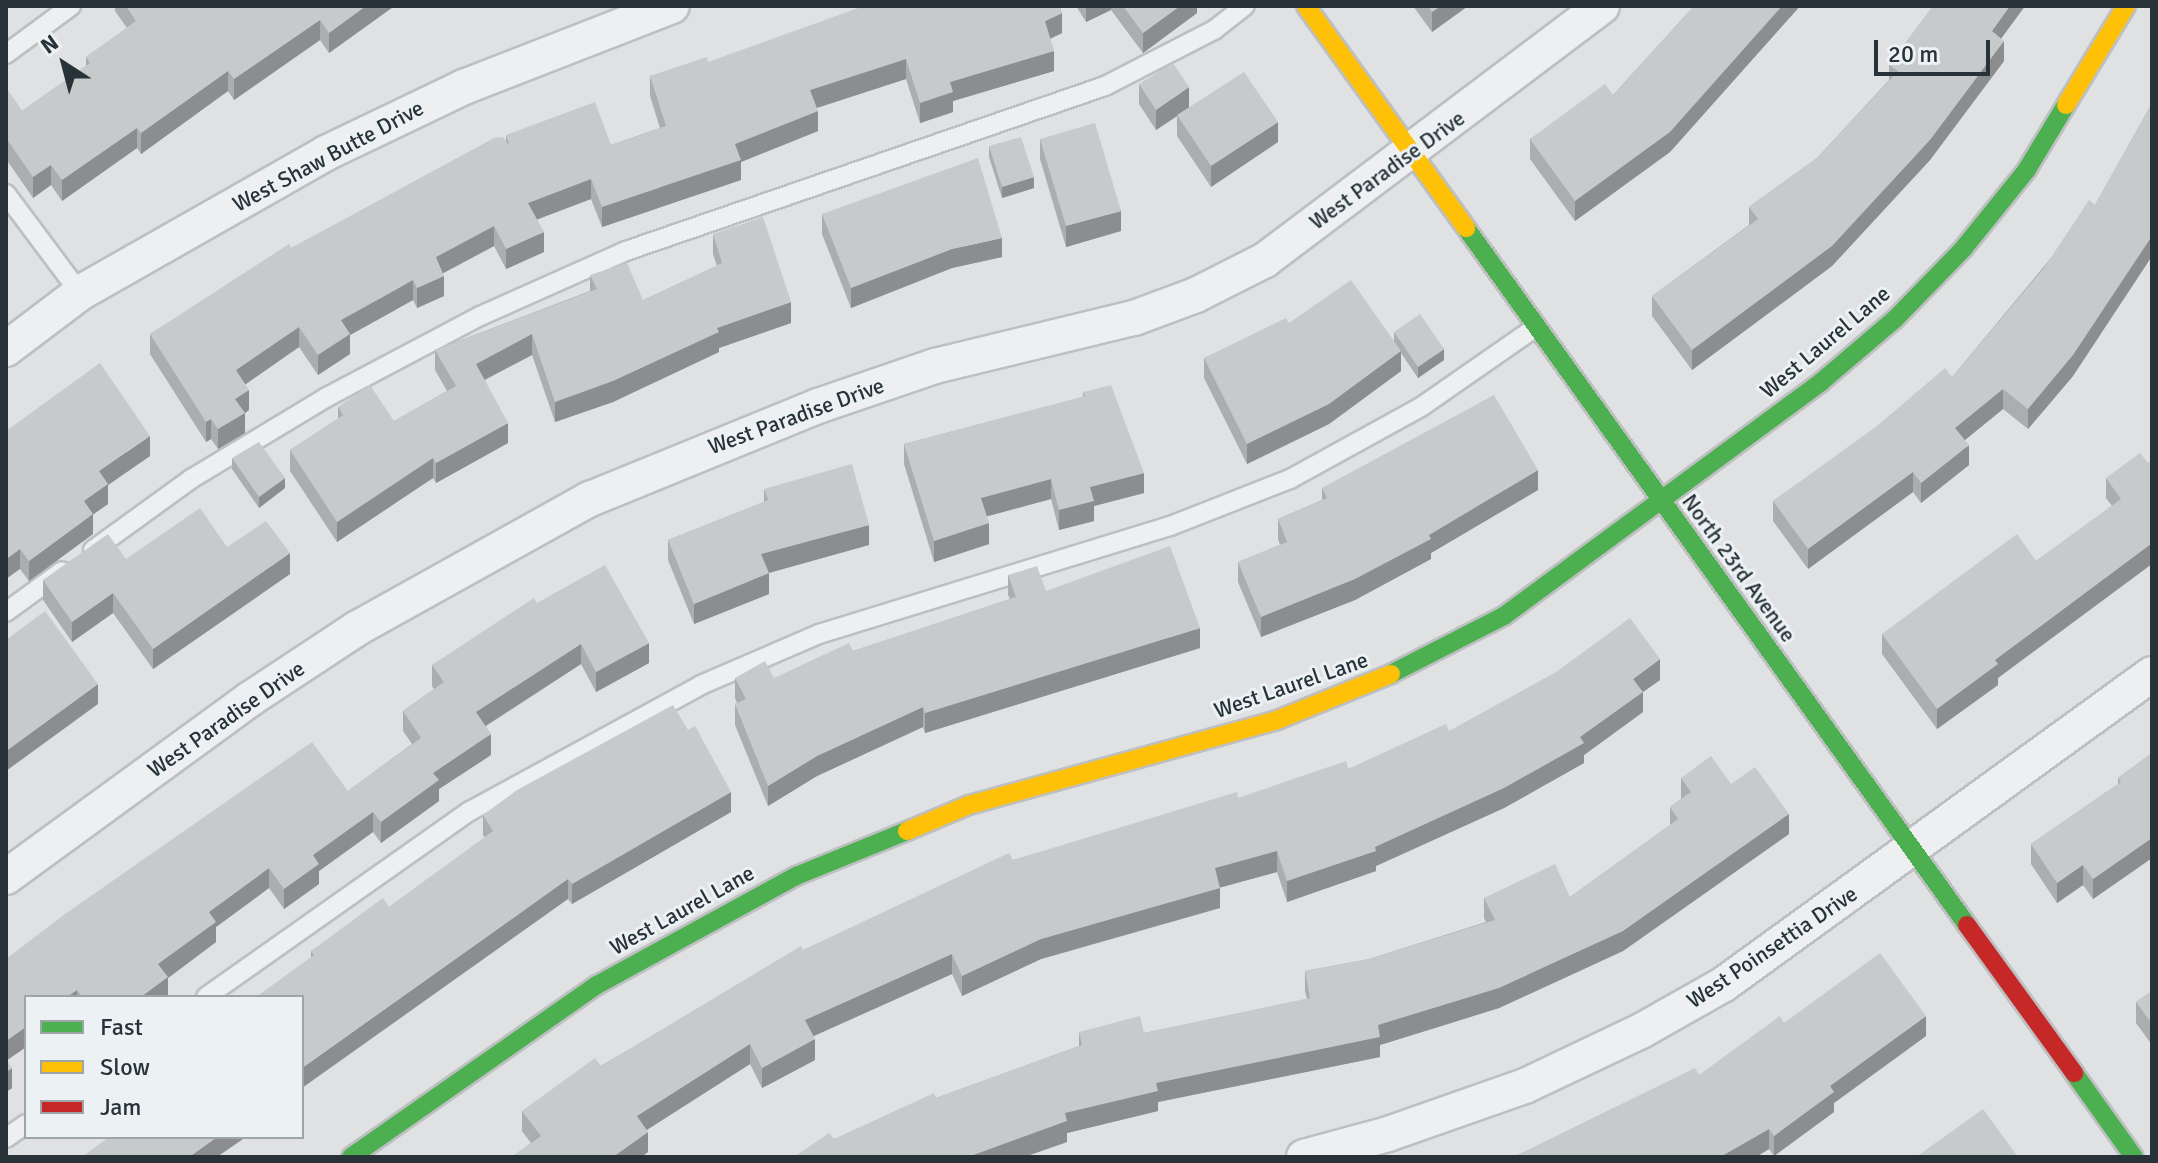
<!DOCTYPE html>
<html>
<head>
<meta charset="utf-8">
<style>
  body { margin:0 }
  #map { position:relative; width:2158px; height:1163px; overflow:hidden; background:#dfe1e3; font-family:Signika,sans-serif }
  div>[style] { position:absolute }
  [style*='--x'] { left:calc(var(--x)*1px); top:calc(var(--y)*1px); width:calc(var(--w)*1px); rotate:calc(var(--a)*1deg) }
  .roads { filter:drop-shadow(2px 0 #bdbfc1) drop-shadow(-2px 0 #bdbfc1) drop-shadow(0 2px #bdbfc1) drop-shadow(0 -2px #bdbfc1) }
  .lane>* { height:18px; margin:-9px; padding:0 9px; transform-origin:9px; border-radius:9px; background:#eeeff0 }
  .street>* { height:34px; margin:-17px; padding:0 17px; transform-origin:17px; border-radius:17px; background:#eeeff0 }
  .fast>* { height:18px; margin:-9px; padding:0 9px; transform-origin:9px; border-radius:9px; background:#4caf50 }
  .slow>* { height:18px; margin:-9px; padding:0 9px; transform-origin:9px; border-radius:9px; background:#ffc107 }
  .jam>* { height:18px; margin:-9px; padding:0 9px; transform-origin:9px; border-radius:9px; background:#c62828 }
  .wall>* { inset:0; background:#abaeaf }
  .shaded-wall>* { inset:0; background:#8b8d8e }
  .building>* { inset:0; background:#c7cacb }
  span { translate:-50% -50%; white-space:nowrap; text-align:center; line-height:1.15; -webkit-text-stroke:6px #ecf1f3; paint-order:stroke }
  .street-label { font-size:22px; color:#283339 }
  .frame { position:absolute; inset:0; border:8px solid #283339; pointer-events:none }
  .legend { position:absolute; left:24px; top:995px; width:280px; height:144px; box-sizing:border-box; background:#ecf1f3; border:2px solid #9ea5a9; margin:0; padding:10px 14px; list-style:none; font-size:24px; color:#283339 }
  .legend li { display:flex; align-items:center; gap:16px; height:40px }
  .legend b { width:40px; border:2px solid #9ea5a9 }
  .north { position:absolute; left:24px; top:24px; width:80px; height:80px; -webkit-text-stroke:6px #ecf1f3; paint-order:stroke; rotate:324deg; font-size:22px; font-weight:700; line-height:32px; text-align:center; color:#283339 }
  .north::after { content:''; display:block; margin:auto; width:28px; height:36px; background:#283339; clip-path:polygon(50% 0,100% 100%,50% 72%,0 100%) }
  .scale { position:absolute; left:1874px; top:40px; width:116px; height:36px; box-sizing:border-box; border:4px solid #283339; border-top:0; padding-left:10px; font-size:24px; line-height:28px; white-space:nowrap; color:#283339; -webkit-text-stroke:6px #ecf1f3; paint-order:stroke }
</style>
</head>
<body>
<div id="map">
  <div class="roads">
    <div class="lane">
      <i style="--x:6;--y:54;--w:81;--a:-36.4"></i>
      <i style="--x:6;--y:194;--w:124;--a:53.2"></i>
      <i style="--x:93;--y:550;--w:121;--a:-35.9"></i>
      <i style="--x:191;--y:479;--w:159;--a:-31.1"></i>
      <i style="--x:327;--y:397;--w:173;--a:-27.9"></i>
      <i style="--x:480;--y:316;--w:160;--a:-24"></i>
      <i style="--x:626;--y:251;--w:507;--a:-19.01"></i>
      <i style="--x:1105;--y:86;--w:123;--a:-27.2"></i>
      <i style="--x:1214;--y:30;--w:39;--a:-38"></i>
      <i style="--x:6;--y:612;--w:69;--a:-36.2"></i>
      <i style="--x:206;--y:997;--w:323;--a:-35.2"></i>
      <i style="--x:470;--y:811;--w:263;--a:-28.6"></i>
      <i style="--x:701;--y:685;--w:129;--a:-23.4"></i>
      <i style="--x:819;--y:634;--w:367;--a:-17.1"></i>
      <i style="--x:1170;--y:526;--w:129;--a:-21.4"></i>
      <i style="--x:1290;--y:479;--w:149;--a:-28.8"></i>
      <i style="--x:1421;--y:407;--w:140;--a:-34.8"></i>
      <i style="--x:6;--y:1138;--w:24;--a:-35"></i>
    </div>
    <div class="street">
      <i style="--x:6;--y:349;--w:93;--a:-37.1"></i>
      <i style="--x:80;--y:293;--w:283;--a:-29.6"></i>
      <i style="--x:326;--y:153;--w:153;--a:-25.6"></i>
      <i style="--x:464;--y:87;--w:223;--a:-21.3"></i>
      <i style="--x:6;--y:877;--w:302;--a:-36.1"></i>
      <i style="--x:250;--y:699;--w:127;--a:-33.4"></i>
      <i style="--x:356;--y:629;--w:268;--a:-29.1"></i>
      <i style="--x:590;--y:499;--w:246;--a:-22.2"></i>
      <i style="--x:818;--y:406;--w:124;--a:-18.9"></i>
      <i style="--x:935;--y:366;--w:205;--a:-13.6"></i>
      <i style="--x:1134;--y:318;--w:66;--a:-20.4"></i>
      <i style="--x:1196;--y:295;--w:77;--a:-26.9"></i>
      <i style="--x:1265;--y:260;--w:422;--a:-37"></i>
      <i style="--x:1304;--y:1157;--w:87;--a:-15.3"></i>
      <i style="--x:1388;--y:1134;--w:145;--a:-19.3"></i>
      <i style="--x:1525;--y:1086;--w:128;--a:-25.4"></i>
      <i style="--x:1641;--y:1031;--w:95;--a:-29.5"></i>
      <i style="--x:1724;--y:984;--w:528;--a:-35.92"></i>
    </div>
    <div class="fast">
      <i style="--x:1466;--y:228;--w:858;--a:54.29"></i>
      <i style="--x:1391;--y:674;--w:127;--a:-27.2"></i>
      <i style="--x:1504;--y:616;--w:394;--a:-36.4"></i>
      <i style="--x:1821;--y:382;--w:97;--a:-40.4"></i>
      <i style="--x:1895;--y:319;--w:98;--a:-45.8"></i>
      <i style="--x:1963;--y:249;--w:100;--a:-51.1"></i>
      <i style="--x:2026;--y:171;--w:77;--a:-58.8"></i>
      <i style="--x:2074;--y:1073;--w:103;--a:54.5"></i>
      <i style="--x:351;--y:1157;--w:300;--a:-35"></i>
      <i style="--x:597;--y:985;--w:227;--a:-28.7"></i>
      <i style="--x:796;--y:876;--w:120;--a:-22.1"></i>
    </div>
    <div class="slow">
      <i style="--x:1306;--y:6;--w:274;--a:54.2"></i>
      <i style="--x:2066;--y:105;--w:116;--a:-58.8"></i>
      <i style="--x:907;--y:831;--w:67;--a:-22.8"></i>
      <i style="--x:969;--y:805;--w:320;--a:-15.4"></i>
      <i style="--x:1277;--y:720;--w:123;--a:-22"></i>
    </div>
    <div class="jam">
      <i style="--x:1967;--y:925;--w:183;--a:54.1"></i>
    </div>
  </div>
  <div class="wall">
    <i style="clip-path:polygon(115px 6px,393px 6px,393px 7px,329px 53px,320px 40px,234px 100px,228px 91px,141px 154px,137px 148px,62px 201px,51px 185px,33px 198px,6px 159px,6px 88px,22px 111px,86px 66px,86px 57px,127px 28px,115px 11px)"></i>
    <i style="clip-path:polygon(1076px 6px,1197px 6px,1197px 13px,1143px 53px,1111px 10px,1086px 22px)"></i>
    <i style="clip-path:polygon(1413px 6px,1468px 6px,1432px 32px)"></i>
    <i style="clip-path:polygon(1694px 6px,1800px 6px,1670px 152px,1575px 221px,1530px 159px,1530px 139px,1613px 95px)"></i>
    <i style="clip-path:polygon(1933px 6px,2025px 6px,2001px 38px,2004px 61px,1930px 160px,1832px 266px,1692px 370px,1652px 316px,1652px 296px,1749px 225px,1749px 207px,1817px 158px,1889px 80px,1889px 65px)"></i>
    <i style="clip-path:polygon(1062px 33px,1050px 39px,1054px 71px,953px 101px,953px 112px,920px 123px,906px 79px,817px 108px,818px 131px,741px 162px,741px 180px,602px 227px,591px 199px,537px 219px,544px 252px,506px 269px,494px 246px,443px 273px,444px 296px,417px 308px,413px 300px,350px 335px,350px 354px,318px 375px,299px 347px,245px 384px,249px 410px,245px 413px,245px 433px,218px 449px,211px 439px,206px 442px,150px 354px,150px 334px,291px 248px,506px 142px,506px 135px,611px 145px,660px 128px,650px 96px,650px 76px,708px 62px)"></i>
    <i style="clip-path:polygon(1139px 84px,1189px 107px,1278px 142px,1211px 187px,1177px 136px,1177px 116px,1156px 130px,1139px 104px)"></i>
    <i style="clip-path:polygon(2152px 103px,2152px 256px,2073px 376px,2028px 429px,2003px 409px,1965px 440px,1969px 465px,1921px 503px,1913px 492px,1808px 569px,1773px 521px,1773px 501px,1952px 377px,2095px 205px)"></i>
    <i style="clip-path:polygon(1040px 139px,1121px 231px,1066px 247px,1040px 159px)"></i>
    <i style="clip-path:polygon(989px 146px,1034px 188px,1002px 198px,989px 157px)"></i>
    <i style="clip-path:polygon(822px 214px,1002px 257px,952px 268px,851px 308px,822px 234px)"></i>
    <i style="clip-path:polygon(713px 234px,791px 323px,719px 348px,719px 352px,613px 402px,555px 422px,532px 355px,485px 380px,508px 443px,436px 483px,433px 478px,337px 542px,290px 471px,290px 450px,338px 419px,338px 407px,394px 421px,447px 391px,435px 370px,435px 350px,590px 291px,590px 275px,643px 300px,717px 266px,713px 254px)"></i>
    <i style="clip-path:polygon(1289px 323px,1394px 341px,1394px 332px,1444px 360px,1418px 378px,1401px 353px,1401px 371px,1329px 424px,1247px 464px,1204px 378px,1204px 358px)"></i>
    <i style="clip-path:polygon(1083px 392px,1144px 493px,1094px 506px,1094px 521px,1059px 530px,1051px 499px,987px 516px,989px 544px,934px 562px,904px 464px,904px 444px,1083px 397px)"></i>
    <i style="clip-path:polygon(6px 431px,150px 456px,108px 485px,108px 504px,93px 514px,93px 534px,29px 581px,20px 569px)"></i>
    <i style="clip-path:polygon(232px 458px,285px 488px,259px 508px,232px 469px)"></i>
    <i style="clip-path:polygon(2148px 463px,1998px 678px,1998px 685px,1937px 729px,1882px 654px,1882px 634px,2036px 561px,2112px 506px,2106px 498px,2106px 478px)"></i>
    <i style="clip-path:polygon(1322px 488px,1538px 490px,1431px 553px,1431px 559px,1355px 600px,1261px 637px,1238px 582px,1238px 562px,1280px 545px,1278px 539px,1278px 519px,1322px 500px)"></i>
    <i style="clip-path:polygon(764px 489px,869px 545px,769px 573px,769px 594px,694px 624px,668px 560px,668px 540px,764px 502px)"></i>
    <i style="clip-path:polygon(227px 547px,290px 574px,153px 669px,113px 613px,72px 642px,43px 600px,43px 580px,126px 559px)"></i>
    <i style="clip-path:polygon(1008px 575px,1046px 591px,1200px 648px,925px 733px,923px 727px,817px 776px,768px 806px,735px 725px,735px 704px,737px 703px,735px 698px,735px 678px,774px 678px,853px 651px,1010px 599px,1008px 595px)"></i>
    <i style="clip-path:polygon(537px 603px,649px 663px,596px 692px,581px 664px,486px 726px,491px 755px,439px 789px,439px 801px,381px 843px,373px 832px,319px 871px,319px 884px,284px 909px,269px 888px,216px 927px,216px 942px,168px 978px,168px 997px,26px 997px,26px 1047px,7px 1060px,12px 1088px,6px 1092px,6px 959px,348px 791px,412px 744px,403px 731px,403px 711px,434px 689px,432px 686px,432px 665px)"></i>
    <i style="clip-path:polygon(1660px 680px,1643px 692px,1643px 712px,1584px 755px,1584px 763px,1504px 808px,1376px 866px,1376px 871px,1287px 902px,1277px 872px,1220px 887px,1220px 908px,1041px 959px,962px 996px,952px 974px,813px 1036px,815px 1060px,762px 1088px,750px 1064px,647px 1130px,648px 1152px,641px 1157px,512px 1157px,531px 1143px,522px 1131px,522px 1111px,803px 950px,1013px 860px,1348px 769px,1449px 731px)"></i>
    <i style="clip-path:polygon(2152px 753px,2152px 858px,2093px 899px,2083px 885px,2057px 903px,2031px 864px,2031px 844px,2118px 784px,2118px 778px)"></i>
    <i style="clip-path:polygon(1681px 778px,1731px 784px,1789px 834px,1623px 951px,1499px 1008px,1380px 1045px,1380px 1057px,1158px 1102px,1158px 1111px,1067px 1133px,1067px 1142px,1024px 1157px,794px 1157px,834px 1139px,936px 1098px,1079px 1046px,1079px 1032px,1144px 1033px,1307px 999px,1305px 991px,1305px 971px,1369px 959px,1486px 922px,1484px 918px,1484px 898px,1570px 897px,1670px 825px,1670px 807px,1681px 799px)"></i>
    <i style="clip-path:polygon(731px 812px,572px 904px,568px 899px,311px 958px,311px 951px,389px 907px,485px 838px,483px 835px,483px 815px)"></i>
    <i style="clip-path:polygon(2152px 991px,2152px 1045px,2136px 1023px,2136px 1002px)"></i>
    <i style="clip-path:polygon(1784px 1023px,1926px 1036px,1834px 1103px,1834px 1112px,1774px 1156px,1769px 1149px,1756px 1157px,1513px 1157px,1699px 1075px)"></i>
  </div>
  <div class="shaded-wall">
    <i style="clip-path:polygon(366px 6px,393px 7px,329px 53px,329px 33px)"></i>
    <i style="clip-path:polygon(1086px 6px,1111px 6px,1111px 10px,1086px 22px)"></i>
    <i style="clip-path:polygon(1180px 6px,1197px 6px,1197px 13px,1143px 53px,1143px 33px)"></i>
    <i style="clip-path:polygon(1441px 6px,1468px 6px,1432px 32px,1432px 12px)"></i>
    <i style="clip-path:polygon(1782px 6px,1800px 6px,1670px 152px,1575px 221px,1575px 201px)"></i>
    <i style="clip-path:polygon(2010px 6px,2025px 6px,1992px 51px,1992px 31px)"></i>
    <i style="clip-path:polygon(1062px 13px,1062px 33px,1045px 41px,1045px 21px)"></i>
    <i style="clip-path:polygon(320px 20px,320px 40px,234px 100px,234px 79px)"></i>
    <i style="clip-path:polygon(2004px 41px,2004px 61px,1930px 160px,1832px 266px,1692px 370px,1692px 350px)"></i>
    <i style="clip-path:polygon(1054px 51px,1054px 71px,953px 101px,953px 112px,920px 123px,920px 103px,950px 82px)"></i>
    <i style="clip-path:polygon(906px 59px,906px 79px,810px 110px,810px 90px)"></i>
    <i style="clip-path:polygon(228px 71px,228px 91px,141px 154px,141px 133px)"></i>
    <i style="clip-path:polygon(1189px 87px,1189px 108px,1156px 130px,1156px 110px)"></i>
    <i style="clip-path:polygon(818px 111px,818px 131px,741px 162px,741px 180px,602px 227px,602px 207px,735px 144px)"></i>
    <i style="clip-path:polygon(1278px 122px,1278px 142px,1211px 187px,1211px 166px)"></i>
    <i style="clip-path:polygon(137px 128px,137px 148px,62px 201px,62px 180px)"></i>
    <i style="clip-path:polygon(51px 165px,51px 185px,33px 198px,33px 177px)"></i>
    <i style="clip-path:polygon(1034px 177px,1034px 188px,1002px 198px,1002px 187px)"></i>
    <i style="clip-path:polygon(591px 179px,591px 199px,528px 223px,528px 203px)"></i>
    <i style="clip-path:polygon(1121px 211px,1121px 231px,1066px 247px,1066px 226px)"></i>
    <i style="clip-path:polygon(494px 226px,494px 246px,436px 277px,436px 257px)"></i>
    <i style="clip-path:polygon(544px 232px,544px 252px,506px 269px,506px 249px)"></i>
    <i style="clip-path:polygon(2152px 236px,2152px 256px,2073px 376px,2028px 429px,2028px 409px)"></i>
    <i style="clip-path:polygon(1002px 238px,1002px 257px,952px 268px,851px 308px,851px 288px,952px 249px)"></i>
    <i style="clip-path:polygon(444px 276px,444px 296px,417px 308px,417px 288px)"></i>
    <i style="clip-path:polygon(413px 280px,413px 300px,350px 335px,350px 354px,318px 375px,318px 355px,341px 320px)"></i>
    <i style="clip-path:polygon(791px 302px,791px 323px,719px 348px,719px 352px,613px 402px,555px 422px,555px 402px,717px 328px)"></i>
    <i style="clip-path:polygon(299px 327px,299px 347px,236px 391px,236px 370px)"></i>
    <i style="clip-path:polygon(532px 334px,532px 355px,476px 384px,476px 364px)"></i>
    <i style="clip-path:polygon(1444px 349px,1444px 360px,1418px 378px,1418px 367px)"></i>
    <i style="clip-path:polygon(1401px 351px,1401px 371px,1329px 424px,1247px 464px,1247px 444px)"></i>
    <i style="clip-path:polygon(2003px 389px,2003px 409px,1955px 448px,1955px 428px)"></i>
    <i style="clip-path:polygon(249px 390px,249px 410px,245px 413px,245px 433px,218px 449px,218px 429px,235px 399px)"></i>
    <i style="clip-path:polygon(211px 419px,211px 439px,206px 442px,206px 422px)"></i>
    <i style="clip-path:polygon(508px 423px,508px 443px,436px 483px,436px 463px)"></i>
    <i style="clip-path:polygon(150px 436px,150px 456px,108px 485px,108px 504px,84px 521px,84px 501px,99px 471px)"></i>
    <i style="clip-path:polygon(1969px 445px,1969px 465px,1921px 503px,1921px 483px)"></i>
    <i style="clip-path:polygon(433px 458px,433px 478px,337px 542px,337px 522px)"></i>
    <i style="clip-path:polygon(1538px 470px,1538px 490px,1431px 553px,1431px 559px,1355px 600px,1261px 637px,1261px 617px,1429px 535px)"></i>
    <i style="clip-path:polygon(1913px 472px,1913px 492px,1808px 569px,1808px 549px)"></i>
    <i style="clip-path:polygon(1144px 473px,1144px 493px,1094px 506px,1094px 521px,1059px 530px,1059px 510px,1090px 487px)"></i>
    <i style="clip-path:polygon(285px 478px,285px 488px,259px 508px,259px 497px)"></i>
    <i style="clip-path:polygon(1051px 479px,1051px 499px,981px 518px,981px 498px)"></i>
    <i style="clip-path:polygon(93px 514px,93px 534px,29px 581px,29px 561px)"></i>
    <i style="clip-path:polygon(989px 523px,989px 544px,934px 562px,934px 541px)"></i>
    <i style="clip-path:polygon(869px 525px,869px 545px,761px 575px,761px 554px)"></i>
    <i style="clip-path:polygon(2152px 543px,2152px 564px,1998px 678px,1998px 685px,1937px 729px,1937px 709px,1995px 660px)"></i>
    <i style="clip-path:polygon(20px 549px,20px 569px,6px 579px,6px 559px)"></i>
    <i style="clip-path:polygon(290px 553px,290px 574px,153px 669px,153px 649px)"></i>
    <i style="clip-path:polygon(769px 573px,769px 594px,694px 624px,694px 604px)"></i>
    <i style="clip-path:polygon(113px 593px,113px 613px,72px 642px,72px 622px)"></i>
    <i style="clip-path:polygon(1200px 628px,1200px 648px,925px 733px,925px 713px)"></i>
    <i style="clip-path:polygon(649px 643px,649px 663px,596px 692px,596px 672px)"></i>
    <i style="clip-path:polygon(581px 644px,581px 664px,476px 732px,476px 712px)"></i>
    <i style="clip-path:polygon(1660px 659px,1660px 680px,1643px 692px,1643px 712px,1584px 755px,1584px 763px,1504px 808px,1376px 866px,1376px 871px,1287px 902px,1287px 881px,1375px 847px,1580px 737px,1633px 679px)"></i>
    <i style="clip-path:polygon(98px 684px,98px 704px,6px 771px,6px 751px)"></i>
    <i style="clip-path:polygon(923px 707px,923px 727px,817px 776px,768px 806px,768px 786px,817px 756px)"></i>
    <i style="clip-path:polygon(491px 734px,491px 755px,439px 789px,439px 801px,381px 843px,381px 822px,433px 773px)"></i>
    <i style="clip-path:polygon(731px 792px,731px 812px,572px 904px,572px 884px)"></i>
    <i style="clip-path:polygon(373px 812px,373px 832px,319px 871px,319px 884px,284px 909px,284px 889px,313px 855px)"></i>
    <i style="clip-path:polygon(1789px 814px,1789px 834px,1623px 951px,1499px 1008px,1380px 1045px,1380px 1057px,1158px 1102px,1158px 1111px,1067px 1133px,1067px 1142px,1024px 1157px,968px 1157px,1065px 1113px,1156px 1083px,1378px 1025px)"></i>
    <i style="clip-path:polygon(2152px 838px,2152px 858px,2093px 899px,2093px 879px)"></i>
    <i style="clip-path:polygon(1277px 851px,1277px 872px,1215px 889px,1215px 868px)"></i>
    <i style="clip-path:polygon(2083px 865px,2083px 885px,2057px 903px,2057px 883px)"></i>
    <i style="clip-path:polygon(269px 868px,269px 888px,216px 927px,216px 942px,168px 978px,168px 997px,141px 997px,158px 964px,209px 912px)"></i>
    <i style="clip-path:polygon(568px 879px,568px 899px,302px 1088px,302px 1068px)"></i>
    <i style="clip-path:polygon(1220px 888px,1220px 908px,1041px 959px,962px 996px,962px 976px,1041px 939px)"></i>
    <i style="clip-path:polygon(952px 954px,952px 974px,805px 1040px,805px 1020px)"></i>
    <i style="clip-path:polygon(77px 990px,77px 997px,67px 997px)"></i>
    <i style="clip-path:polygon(1926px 1016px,1926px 1036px,1834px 1103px,1834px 1112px,1774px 1156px,1774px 1136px,1830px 1086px)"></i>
    <i style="clip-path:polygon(26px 1027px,26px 1047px,6px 1061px,6px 1041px)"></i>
    <i style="clip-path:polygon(815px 1039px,815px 1060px,762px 1088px,762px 1068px)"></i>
    <i style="clip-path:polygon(750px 1044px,750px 1064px,637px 1136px,637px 1116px)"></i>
    <i style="clip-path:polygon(12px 1068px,12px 1088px,6px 1092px,6px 1072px)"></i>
    <i style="clip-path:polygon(1769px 1129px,1769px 1149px,1756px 1157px,1720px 1157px)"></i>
    <i style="clip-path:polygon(648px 1132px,648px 1152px,641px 1157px,613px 1157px)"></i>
    <i style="clip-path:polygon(217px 1137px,246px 1137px,217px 1157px,189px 1157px)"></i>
  </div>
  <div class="building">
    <i style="clip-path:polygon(126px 6px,366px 6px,329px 33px,320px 20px,234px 79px,228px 71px,141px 133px,137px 128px,62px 180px,51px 165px,33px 177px,6px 138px,6px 88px,22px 111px,90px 63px,86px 57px,136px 21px)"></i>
    <i style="clip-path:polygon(864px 6px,1060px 6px,1062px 13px,1045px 21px,1054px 51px,950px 82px,953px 92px,920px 103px,906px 59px,810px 90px,818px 111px,735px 144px,741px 160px,602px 207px,591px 179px,528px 203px,544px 232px,506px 249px,494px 226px,436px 257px,444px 276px,417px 288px,413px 280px,341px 320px,350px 334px,318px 355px,299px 327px,236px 370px,249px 390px,235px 399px,245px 413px,218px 429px,211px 419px,206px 422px,150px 334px,289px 244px,291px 248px,494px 138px,503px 137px,510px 146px,506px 135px,595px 102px,611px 145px,666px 126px,650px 76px,707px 57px,708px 62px)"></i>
    <i style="clip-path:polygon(1123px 6px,1180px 6px,1143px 33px)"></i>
    <i style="clip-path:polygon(1428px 6px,1441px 6px,1432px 12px)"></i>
    <i style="clip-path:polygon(1694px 6px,1782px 6px,1670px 132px,1575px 201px,1530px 139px,1605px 84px,1613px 95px)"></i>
    <i style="clip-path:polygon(1933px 6px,2010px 6px,1992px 31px,2004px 41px,1930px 140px,1832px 246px,1692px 350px,1652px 296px,1758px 219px,1749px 207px,1817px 158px,1898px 71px,1889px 65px)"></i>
    <i style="clip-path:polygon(1173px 63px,1189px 87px,1156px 110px,1139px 84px)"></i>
    <i style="clip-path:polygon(1244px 72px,1278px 122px,1211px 166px,1177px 115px)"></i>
    <i style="clip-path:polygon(2152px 103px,2152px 236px,2073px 355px,2028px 409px,2003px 389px,1955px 428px,1969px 445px,1921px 483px,1913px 472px,1808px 549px,1773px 501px,1877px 426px,1945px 368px,1952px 377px,2044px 268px,2089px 200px,2095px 205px)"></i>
    <i style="clip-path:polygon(1095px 123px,1121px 211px,1066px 226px,1040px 139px)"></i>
    <i style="clip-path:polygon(1021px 137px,1034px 177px,1002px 187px,989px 146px)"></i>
    <i style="clip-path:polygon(978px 158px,1002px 238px,952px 249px,851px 288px,822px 214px)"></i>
    <i style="clip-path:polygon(763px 217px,791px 302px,717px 328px,719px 332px,613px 381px,555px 402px,532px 334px,476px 364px,508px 423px,436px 463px,433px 458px,337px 522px,290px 450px,343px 415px,338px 407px,370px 385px,394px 421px,456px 386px,435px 350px,597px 289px,590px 275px,627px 263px,643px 300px,722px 263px,713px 234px)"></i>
    <i style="clip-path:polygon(1351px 280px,1401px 351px,1329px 404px,1247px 444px,1204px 358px,1286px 318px,1289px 323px)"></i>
    <i style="clip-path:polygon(1420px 314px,1444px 349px,1418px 367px,1394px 332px)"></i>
    <i style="clip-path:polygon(100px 363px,150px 436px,99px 471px,108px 484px,84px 501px,93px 514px,29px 561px,20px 549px,6px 559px,6px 431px)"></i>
    <i style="clip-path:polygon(1111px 385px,1144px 473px,1090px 487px,1094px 501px,1059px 510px,1051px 479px,981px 498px,989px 523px,934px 541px,904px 444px,1085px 396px,1083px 392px)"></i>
    <i style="clip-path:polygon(1494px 395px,1538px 470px,1429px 535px,1431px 539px,1355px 579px,1261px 617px,1238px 562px,1287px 542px,1278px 519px,1327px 498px,1322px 488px)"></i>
    <i style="clip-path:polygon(259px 442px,285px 478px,259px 497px,232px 458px)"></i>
    <i style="clip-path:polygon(2140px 453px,2148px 463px,2152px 460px,2152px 543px,1995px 660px,1998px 664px,1937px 709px,1882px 634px,2017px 534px,2036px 561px,2121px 499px,2106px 478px)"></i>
    <i style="clip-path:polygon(852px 464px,869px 525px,761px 554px,769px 573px,694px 604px,668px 540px,768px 500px,764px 489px)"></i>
    <i style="clip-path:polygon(200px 508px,227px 547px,266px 521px,290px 553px,153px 649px,113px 593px,72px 622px,43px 580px,108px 534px,126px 559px)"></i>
    <i style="clip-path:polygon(1170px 546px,1200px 628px,925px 713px,923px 707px,817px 756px,768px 786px,735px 704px,746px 699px,735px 678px,765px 661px,774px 678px,849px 643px,853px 651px,1016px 597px,1008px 575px,1037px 566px,1046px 591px)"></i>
    <i style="clip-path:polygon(605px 565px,649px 643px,596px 672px,581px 644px,476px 712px,491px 734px,433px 773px,439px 780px,381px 822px,373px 812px,313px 855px,319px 864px,284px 889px,269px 868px,209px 912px,216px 922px,158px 964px,168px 977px,141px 997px,82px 997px,77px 990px,67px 997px,26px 997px,26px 1027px,6px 1041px,6px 959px,65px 914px,312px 742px,348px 791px,421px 738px,403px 711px,444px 682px,432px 665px,534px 598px,537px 603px)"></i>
    <i style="clip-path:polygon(45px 611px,98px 684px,6px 751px,6px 640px)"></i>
    <i style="clip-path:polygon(1630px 618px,1660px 659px,1633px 679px,1643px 692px,1580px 737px,1584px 743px,1504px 788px,1375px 847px,1376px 851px,1287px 881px,1277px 851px,1215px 868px,1220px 888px,1041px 939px,962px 976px,952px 954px,805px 1020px,815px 1039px,762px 1068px,750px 1044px,637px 1116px,648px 1132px,613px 1157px,512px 1157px,541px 1136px,522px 1111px,595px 1058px,601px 1066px,801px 946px,803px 950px,1009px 853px,1013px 860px,1237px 792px,1238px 798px,1346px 761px,1348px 769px,1446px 724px,1449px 731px,1556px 672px)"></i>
    <i style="clip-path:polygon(673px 705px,688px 730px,695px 726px,731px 792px,572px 884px,568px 879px,302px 1068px,302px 997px,256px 997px,314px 955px,311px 951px,383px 898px,389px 907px,493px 831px,483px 815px,517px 790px)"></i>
    <i style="clip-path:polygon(2152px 753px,2152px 838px,2093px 879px,2083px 865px,2057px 883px,2031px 844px,2121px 782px,2118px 778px)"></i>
    <i style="clip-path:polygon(1711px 756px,1731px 784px,1755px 767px,1789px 814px,1623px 931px,1499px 988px,1378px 1025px,1380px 1037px,1156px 1083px,1158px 1091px,1065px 1113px,1067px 1121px,968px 1157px,794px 1157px,829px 1133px,834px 1139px,934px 1093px,936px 1098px,1082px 1045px,1079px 1032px,1140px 1016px,1144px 1033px,1310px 998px,1305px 971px,1369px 959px,1495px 920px,1484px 898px,1555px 864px,1570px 897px,1678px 819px,1670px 807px,1691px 792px,1681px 778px)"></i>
    <i style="clip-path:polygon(1880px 953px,1926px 1016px,1830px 1086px,1834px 1092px,1774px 1136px,1769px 1129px,1720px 1157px,1513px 1157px,1695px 1068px,1699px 1075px,1780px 1016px,1784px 1023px)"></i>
    <i style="clip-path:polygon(2152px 991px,2152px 1024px,2136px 1002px)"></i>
    <i style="clip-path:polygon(6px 1059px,12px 1068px,6px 1072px)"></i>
    <i style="clip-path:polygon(1983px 1109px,2018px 1157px,1916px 1157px)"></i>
    <i style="clip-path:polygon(109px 1137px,217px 1137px,189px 1157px,82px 1157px)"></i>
  </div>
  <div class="street-label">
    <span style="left:328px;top:156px;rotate:-28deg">West Shaw Butte Drive</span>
    <span style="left:1387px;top:170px;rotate:-36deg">West Paradise Drive</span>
    <span style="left:1825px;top:342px;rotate:-40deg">West Laurel Lane</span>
    <span style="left:796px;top:416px;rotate:-20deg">West Paradise Drive</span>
    <span style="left:1739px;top:568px;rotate:54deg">North 23rd Avenue</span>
    <span style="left:1291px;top:685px;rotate:-19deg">West Laurel Lane</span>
    <span style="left:226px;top:719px;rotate:-35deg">West Paradise Drive</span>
    <span style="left:682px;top:910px;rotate:-29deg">West Laurel Lane</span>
    <span style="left:1772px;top:947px;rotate:-34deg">West Poinsettia Drive</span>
  </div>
  <div class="frame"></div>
  <ul class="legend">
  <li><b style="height:10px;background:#4caf50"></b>Fast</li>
  <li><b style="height:10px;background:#ffc107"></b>Slow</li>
  <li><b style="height:10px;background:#c62828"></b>Jam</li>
  </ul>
  <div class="north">N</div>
  <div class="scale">20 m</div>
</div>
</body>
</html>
